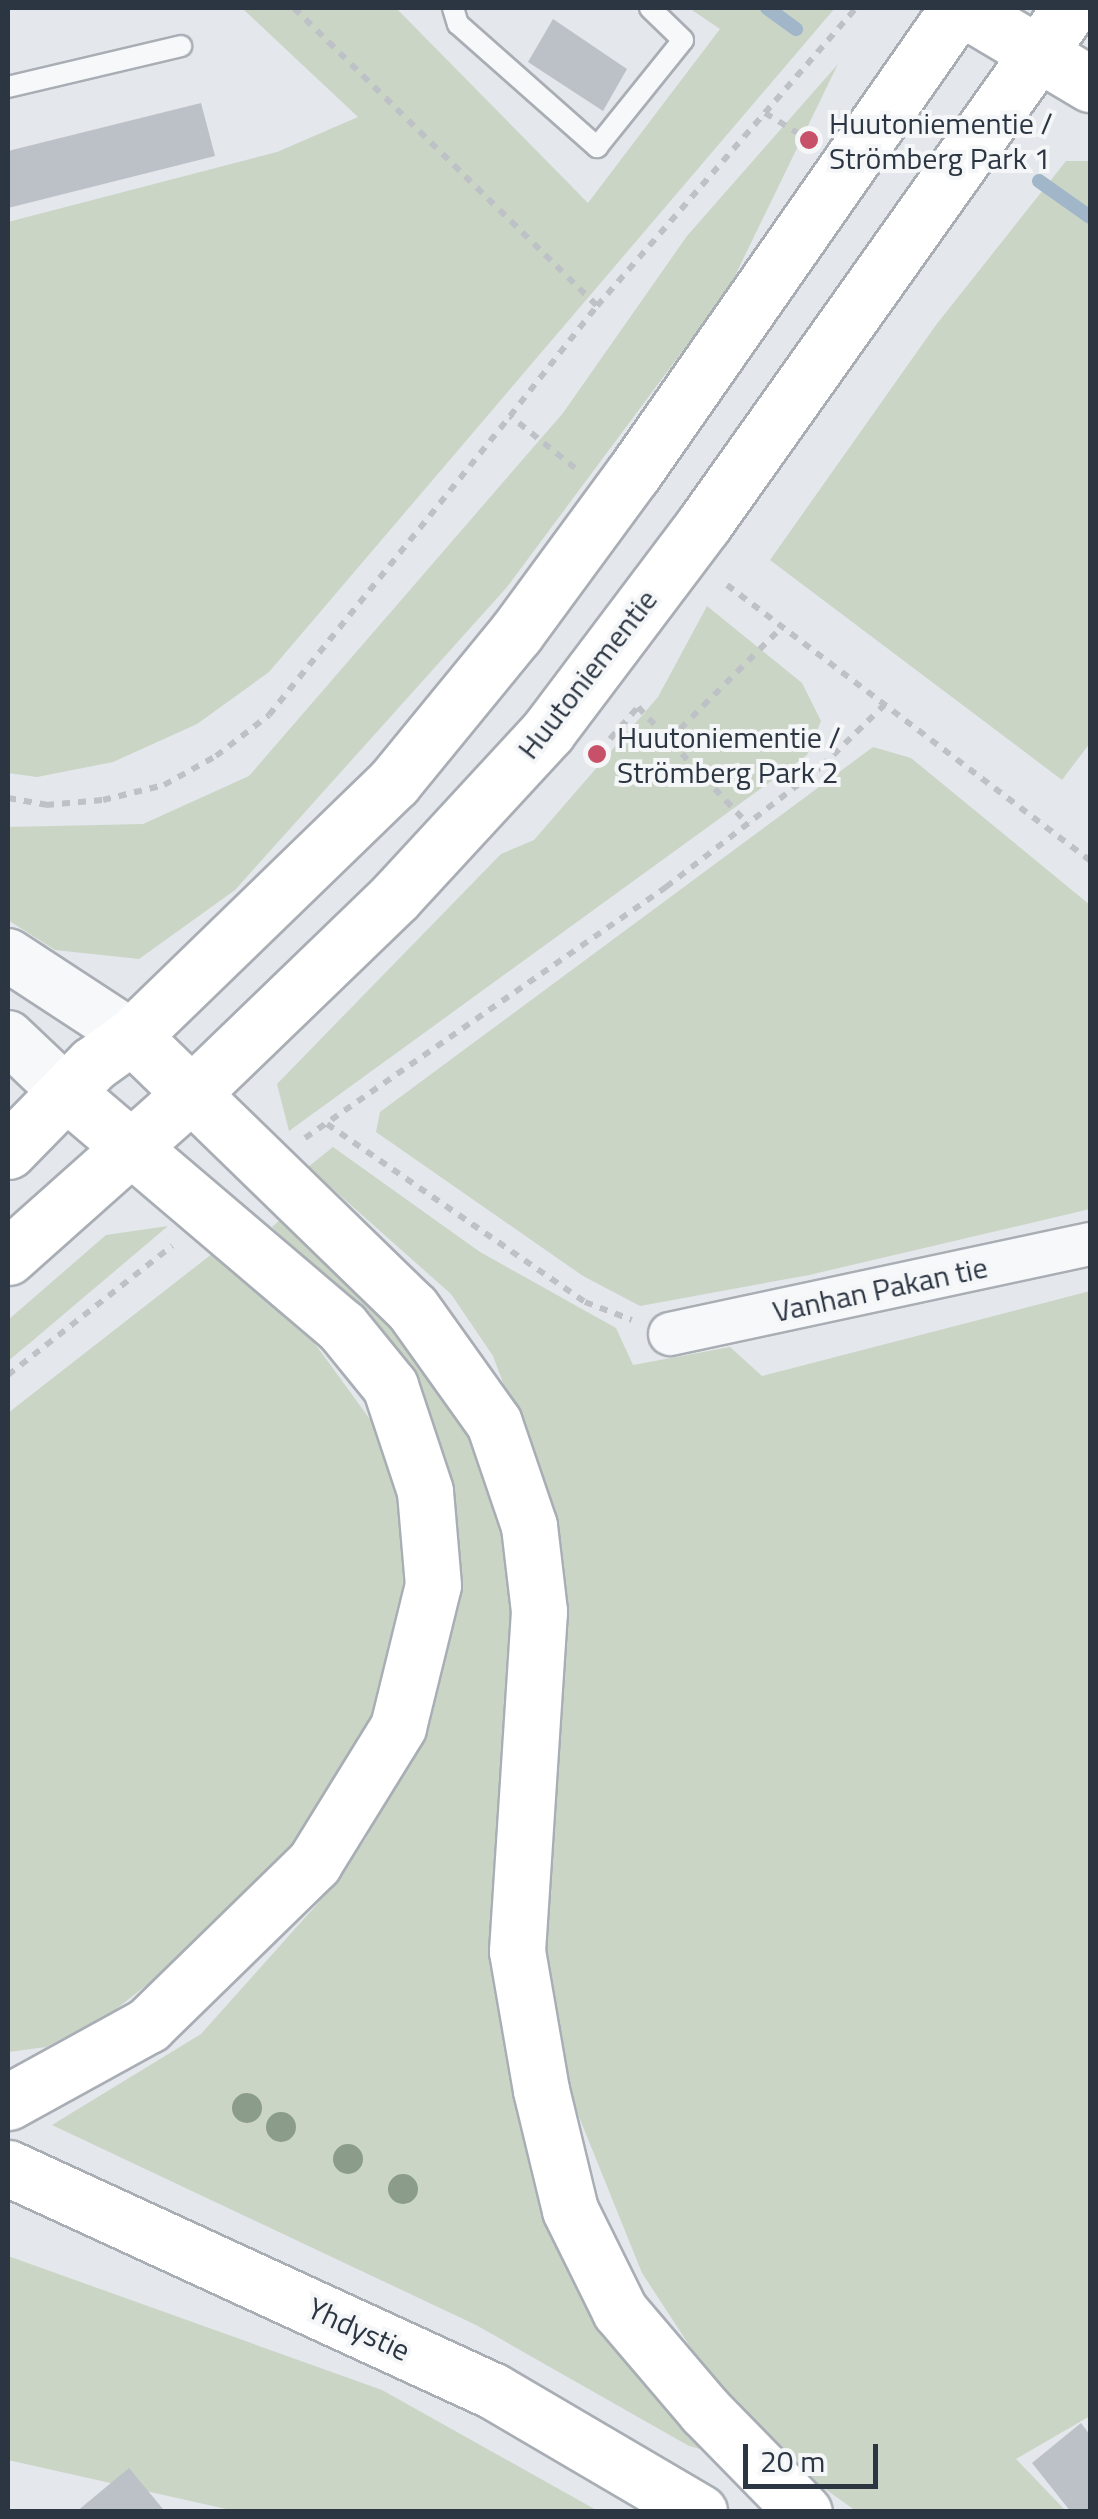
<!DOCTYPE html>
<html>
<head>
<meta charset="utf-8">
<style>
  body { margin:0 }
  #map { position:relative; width:1098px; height:2519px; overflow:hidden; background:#e4e7eb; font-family:"Titillium Web",sans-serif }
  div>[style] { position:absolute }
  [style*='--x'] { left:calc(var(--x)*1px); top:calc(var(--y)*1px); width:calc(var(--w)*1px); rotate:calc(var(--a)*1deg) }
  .green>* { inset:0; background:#cad5c6 }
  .stream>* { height:14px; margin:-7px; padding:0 7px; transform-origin:7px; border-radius:7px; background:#a1b7c9 }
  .building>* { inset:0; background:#bcc1c8 }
  .path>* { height:6px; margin-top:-3px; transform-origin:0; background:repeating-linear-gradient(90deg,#bec2c7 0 8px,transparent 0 16px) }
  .roads { filter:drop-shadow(2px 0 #a9aeb5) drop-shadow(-2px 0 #a9aeb5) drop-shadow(0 2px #a9aeb5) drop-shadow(0 -2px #a9aeb5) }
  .service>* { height:20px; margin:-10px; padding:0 10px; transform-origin:10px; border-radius:10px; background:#f7f8fa }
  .minor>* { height:42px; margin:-21px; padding:0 21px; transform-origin:21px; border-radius:21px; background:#f7f8fa }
  .tertiary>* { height:52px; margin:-26px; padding:0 26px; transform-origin:26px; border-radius:26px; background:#f7f8fa }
  .secondary>* { height:55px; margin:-27.5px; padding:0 27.5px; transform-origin:27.5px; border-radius:27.5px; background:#fff }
  .trunk>* { height:55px; margin:-27.5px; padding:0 27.5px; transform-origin:27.5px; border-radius:27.5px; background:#fff }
  .trees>* { width:30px; height:30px; margin:-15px; border-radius:50%; background:#8b9c8a }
  .dots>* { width:28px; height:28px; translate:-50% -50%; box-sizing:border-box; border:5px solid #f4f6f8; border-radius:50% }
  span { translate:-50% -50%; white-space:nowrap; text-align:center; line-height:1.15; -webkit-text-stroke:8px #f4f6f8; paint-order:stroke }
  .poi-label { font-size:30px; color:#2c3643 }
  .left { translate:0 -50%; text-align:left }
  .street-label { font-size:30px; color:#2c3643 }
  .frame { position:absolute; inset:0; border:10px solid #2c3643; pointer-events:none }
  .scale { position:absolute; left:743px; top:2444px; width:135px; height:45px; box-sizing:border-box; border:5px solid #2c3643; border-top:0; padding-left:12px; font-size:30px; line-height:35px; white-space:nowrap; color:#2c3643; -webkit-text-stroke:8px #f4f6f8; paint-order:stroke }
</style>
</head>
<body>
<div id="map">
  <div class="green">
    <i style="clip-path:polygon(242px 8px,396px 8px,588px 203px,720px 29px,689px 8px,835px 8px,269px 672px,197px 724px,113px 762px,37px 777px,8px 773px,8px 222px,277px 152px,358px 117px)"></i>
    <i style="clip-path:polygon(838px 64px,728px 290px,507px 587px,235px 890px,139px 959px,55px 950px,8px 920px,8px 827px,143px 824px,249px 776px,563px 413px,687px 236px)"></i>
    <i style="clip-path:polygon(1066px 161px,1090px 161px,1090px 743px,1062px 780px,770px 560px,936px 325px)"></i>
    <i style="clip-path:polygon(707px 606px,802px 683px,821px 721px,807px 755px,289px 1131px,277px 1084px,501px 854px,534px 840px,658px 697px)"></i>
    <i style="clip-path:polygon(873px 747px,911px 758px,1090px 905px,1090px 1209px,809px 1275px,640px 1306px,583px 1276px,376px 1132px,380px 1112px)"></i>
    <i style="clip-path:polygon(333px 1147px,480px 1252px,616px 1328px,633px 1365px,730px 1347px,762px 1376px,1090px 1291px,1090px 2416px,1016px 2459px,1066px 2511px,856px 2511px,814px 2481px,710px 2377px,642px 2273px,563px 2077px,544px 1930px,543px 1489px,493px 1356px,451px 1294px,308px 1167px)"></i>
    <i style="clip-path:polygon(281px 1219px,383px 1304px,478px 1447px,503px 1519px,515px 1609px,501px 2015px,708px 2451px,689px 2446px,476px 2325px,52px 2125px,201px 2034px,319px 1902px,365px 1840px,409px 1759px,442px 1664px,460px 1569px,452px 1497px,377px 1327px,272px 1227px)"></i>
    <i style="clip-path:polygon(168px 1226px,31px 1342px,8px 1361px,8px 1320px,106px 1235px)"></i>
    <i style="clip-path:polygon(217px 1250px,297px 1319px,385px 1440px,406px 1530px,399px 1645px,367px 1727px,311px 1827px,231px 1918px,110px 2014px,46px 2047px,8px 2052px,8px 1413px)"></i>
    <i style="clip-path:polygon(8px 2256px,382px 2390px,598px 2511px,235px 2511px,8px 2460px)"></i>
  </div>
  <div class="stream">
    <i style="--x:767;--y:8;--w:36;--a:36"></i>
    <i style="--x:1039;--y:181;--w:62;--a:35.2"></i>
  </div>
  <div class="building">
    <i style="clip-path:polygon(553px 19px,627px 69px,603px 111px,528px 62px)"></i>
    <i style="clip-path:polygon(201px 103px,215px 156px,8px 208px,8px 151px)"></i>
    <i style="clip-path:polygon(1081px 2423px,1090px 2435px,1090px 2512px,1071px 2512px,1032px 2463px)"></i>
    <i style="clip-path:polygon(129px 2468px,163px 2509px,76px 2512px)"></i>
  </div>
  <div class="path">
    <i style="--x:294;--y:8;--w:425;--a:44.5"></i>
    <i style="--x:765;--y:113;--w:48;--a:31.4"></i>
    <i style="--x:575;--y:468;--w:83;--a:-141.3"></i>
    <i style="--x:510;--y:416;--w:140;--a:-51.7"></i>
    <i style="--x:597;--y:306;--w:395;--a:-49"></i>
    <i style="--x:727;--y:585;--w:456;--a:37.2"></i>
    <i style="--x:610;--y:739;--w:43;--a:-48.8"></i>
    <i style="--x:638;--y:707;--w:161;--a:46.8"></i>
    <i style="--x:669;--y:740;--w:160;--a:-45"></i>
    <i style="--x:8;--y:798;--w:39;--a:10"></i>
    <i style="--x:46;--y:805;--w:57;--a:-5"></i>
    <i style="--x:103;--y:800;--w:63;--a:-13.8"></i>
    <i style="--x:164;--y:785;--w:60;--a:-29.1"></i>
    <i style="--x:216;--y:756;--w:67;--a:-37.7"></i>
    <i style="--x:269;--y:715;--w:384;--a:-51.1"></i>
    <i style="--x:327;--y:1124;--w:313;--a:34.6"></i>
    <i style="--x:585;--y:1302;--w:50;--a:21"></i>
    <i style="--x:305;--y:1138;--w:440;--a:-34.8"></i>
    <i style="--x:666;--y:887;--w:197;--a:-37.8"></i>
    <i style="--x:822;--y:766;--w:87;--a:-44.5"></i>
    <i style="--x:8;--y:1375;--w:209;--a:-38.2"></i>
  </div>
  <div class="roads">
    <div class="service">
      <i style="--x:453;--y:8;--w:17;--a:73"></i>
      <i style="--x:458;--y:24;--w:186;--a:41.5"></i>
      <i style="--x:597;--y:147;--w:137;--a:-51.2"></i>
      <i style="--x:683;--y:40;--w:46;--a:-135.9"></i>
      <i style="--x:8;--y:87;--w:178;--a:-13.3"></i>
    </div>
    <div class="minor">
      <i style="--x:670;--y:1334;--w:430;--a:-12.1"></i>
    </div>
    <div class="tertiary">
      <i style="--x:8;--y:955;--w:148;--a:33.2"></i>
      <i style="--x:8;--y:1037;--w:80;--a:43.5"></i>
    </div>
    <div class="secondary">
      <i style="--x:962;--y:8;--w:149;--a:30.7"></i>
      <i style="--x:8;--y:1151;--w:122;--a:-45.7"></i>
      <i style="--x:93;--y:1064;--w:48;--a:-35.7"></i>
      <i style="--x:132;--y:1036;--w:365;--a:-44.1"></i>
      <i style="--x:394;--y:782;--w:193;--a:-50.7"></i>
      <i style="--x:516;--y:633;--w:197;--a:-53.7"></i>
      <i style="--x:633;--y:474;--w:568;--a:-55.11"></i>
      <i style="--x:8;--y:1257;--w:242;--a:-41.7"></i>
      <i style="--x:189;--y:1096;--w:288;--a:-44"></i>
      <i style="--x:396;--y:896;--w:224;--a:-47.3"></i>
      <i style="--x:548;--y:731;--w:259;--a:-53"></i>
      <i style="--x:704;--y:524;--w:633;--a:-54.65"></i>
    </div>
    <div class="trunk">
      <i style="--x:132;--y:1036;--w:390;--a:44.2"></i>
      <i style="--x:412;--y:1308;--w:141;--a:54.5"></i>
      <i style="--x:494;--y:1423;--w:109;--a:71.2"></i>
      <i style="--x:529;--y:1526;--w:86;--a:83.3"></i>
      <i style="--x:539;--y:1611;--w:341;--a:93.7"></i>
      <i style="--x:517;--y:1951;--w:141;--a:80.2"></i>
      <i style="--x:541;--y:2090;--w:123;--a:76.4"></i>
      <i style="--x:570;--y:2210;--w:113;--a:63.7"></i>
      <i style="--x:620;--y:2311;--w:131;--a:49.6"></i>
      <i style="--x:705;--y:2411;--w:141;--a:45.6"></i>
      <i style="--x:8;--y:2102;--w:160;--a:-28.8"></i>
      <i style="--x:148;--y:2025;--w:232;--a:-44.3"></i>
      <i style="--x:314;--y:1863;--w:160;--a:-58.3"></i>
      <i style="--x:398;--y:1727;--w:146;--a:-76.2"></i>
      <i style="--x:433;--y:1585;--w:94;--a:-94.9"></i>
      <i style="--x:425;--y:1491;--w:111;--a:-108.4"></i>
      <i style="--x:390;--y:1386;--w:76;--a:-129.1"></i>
      <i style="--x:342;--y:1327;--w:362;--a:-139.6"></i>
      <i style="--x:8;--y:2168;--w:534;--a:24.69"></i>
      <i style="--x:493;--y:2391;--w:239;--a:30.4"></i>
    </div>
  </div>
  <div class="trees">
    <i style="left:247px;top:2108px"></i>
    <i style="left:281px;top:2127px"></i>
    <i style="left:348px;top:2159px"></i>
    <i style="left:403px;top:2189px"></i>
  </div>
  <div class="dots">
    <i style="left:809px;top:140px;background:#c8516a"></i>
    <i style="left:597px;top:754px;background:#c8516a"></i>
  </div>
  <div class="poi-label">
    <span class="left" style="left:829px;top:140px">Huutoniementie /<br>Strömberg Park 1</span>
    <span class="left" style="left:617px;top:754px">Huutoniementie /<br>Strömberg Park 2</span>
  </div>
  <div class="street-label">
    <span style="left:587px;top:674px;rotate:-52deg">Huutoniementie</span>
    <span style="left:880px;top:1289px;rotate:-12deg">Vanhan Pakan tie</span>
    <span style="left:359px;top:2329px;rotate:25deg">Yhdystie</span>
  </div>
  <div class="frame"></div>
  <div class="scale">20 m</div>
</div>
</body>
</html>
